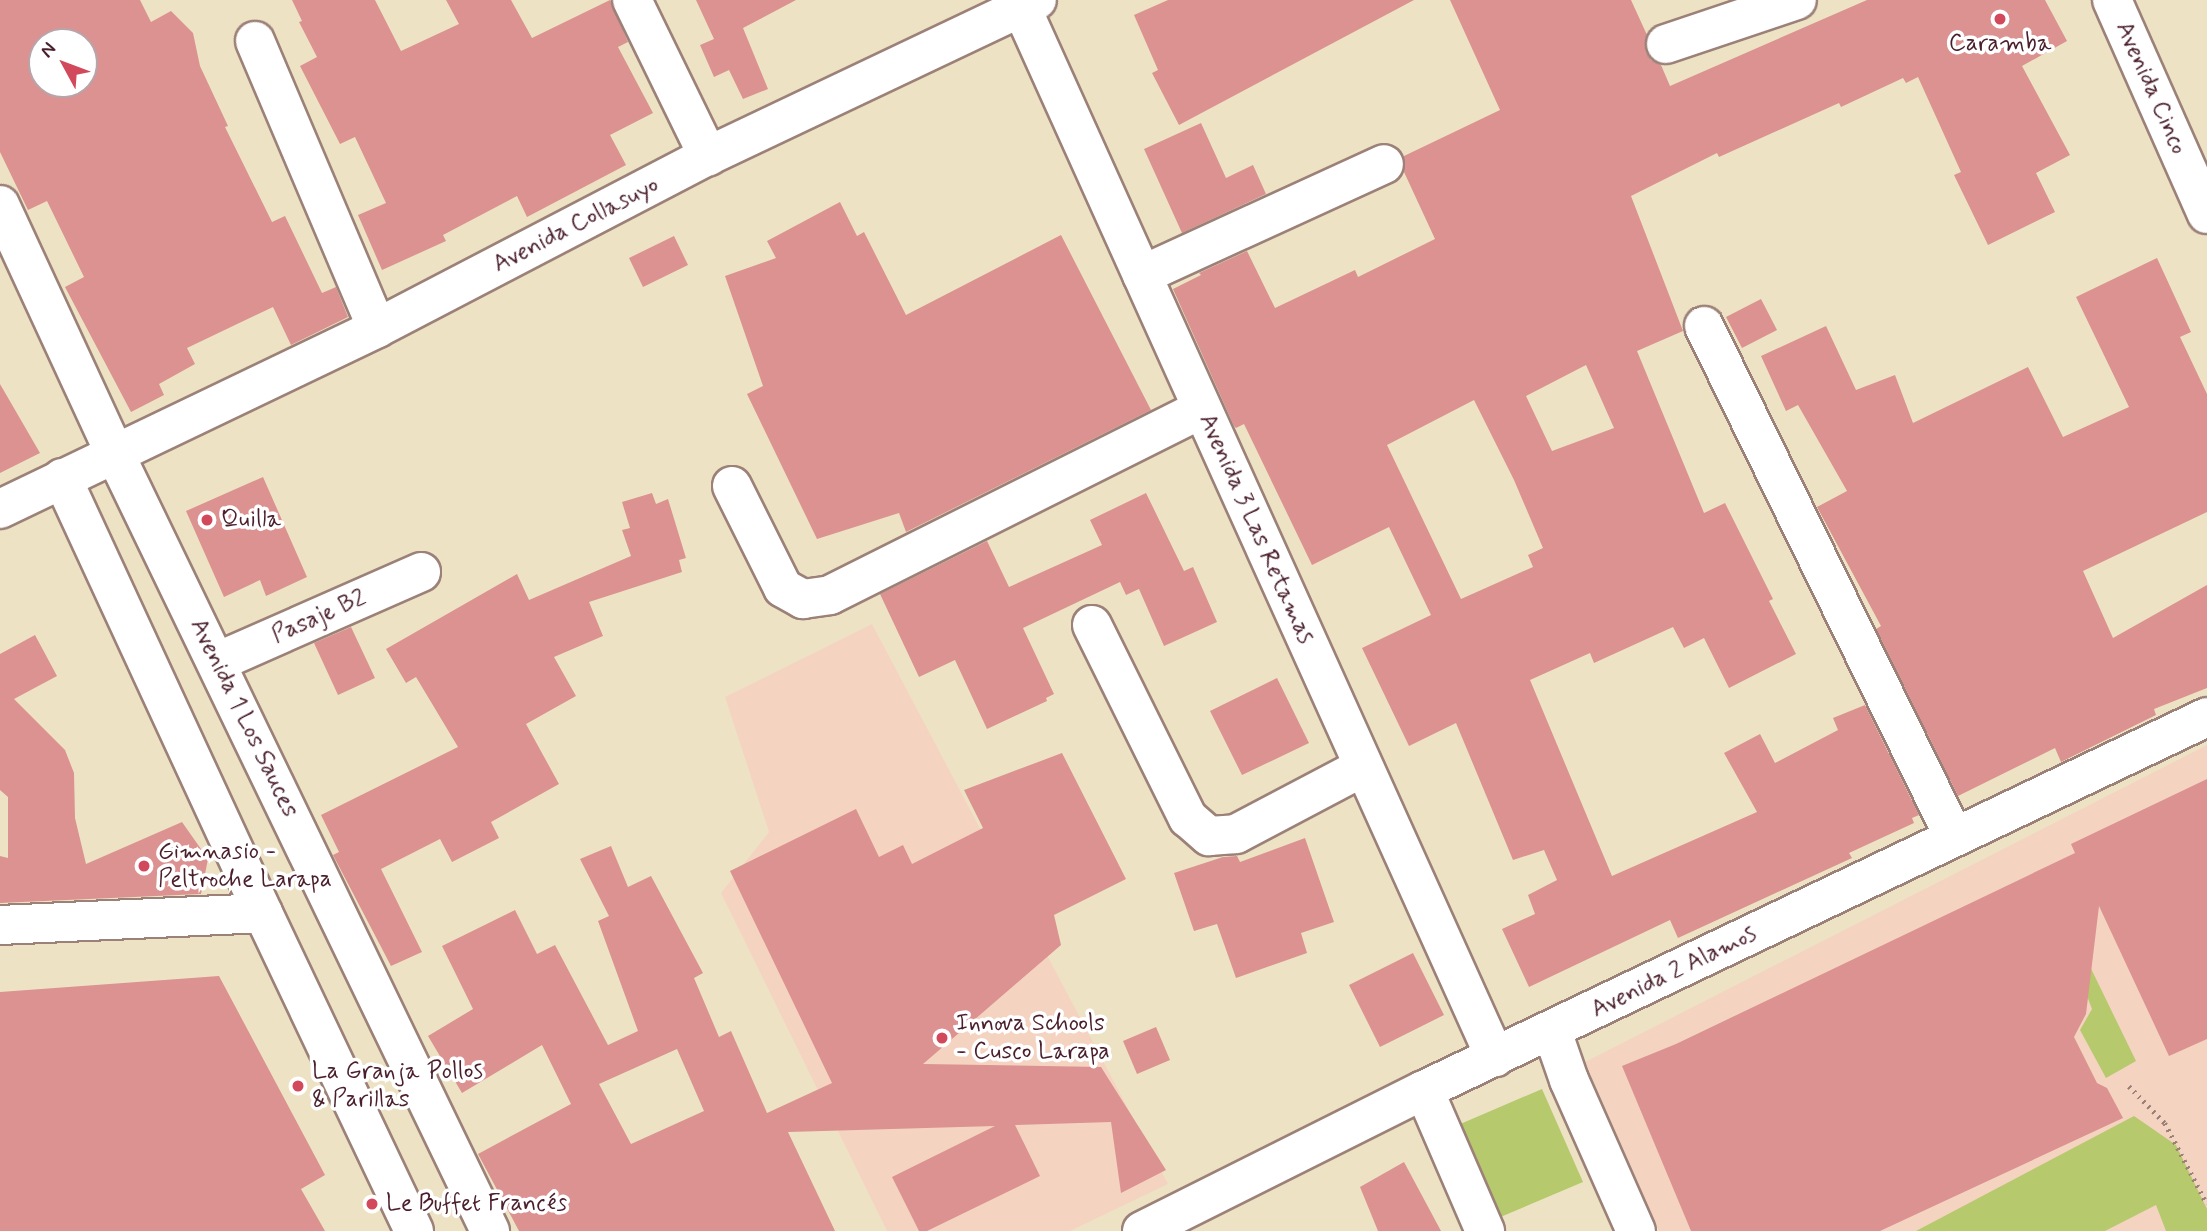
<!DOCTYPE html>
<html>
<head>
<meta charset="utf-8">
<style>
  body { margin:0 }
  #map { position:relative; width:2207px; height:1231px; overflow:hidden; background:#ede3c4; font-family:Mynerve,sans-serif }
  div>[style] { position:absolute }
  [style*='--x'] { left:calc(var(--x)*1px); top:calc(var(--y)*1px); width:calc(var(--w)*1px); rotate:calc(var(--a)*1deg) }
  .built>* { inset:0; background:#f4d3c1 }
  .green>* { inset:0; background:#b7c96d }
  .building>* { inset:0; background:#db9291 }
  .path>* { height:4.5px; margin-top:-2.25px; transform-origin:0; background:repeating-linear-gradient(90deg,#9c8178 0 2px,transparent 0 7px) }
  .roads { filter:drop-shadow(2px 0 #9c8178) drop-shadow(-2px 0 #9c8178) drop-shadow(0 2px #9c8178) drop-shadow(0 -2px #9c8178) }
  .minor>* { height:38px; margin:-19px; padding:0 19px; transform-origin:19px; border-radius:19px; background:#fff }
  .dots>* { width:19px; height:19px; translate:-50% -50%; box-sizing:border-box; border:4px solid #fff; border-radius:50% }
  span { translate:-50% -50%; white-space:nowrap; text-align:center; line-height:1.15; -webkit-text-stroke:7px #fff; paint-order:stroke }
  .poi-label { font-size:24px; color:#4a1f2b }
  .left { translate:0 -50%; text-align:left }
  .street-label { font-size:24px; color:#4a1f2b }
  .north { position:absolute; left:28px; top:28px; width:70px; height:70px; box-sizing:border-box; background:#fff; border:2px solid #b7a5aa; border-radius:50%; rotate:311deg; font-size:19px; font-weight:700; line-height:28px; text-align:center; color:#4a1f2b }
  .north::after { content:''; display:block; margin:auto; width:24px; height:32px; background:#d1495b; clip-path:polygon(50% 0,100% 100%,50% 72%,0 100%) }
</style>
</head>
<body>
<div id="map">
  <div class="built">
    <i style="clip-path:polygon(872px 624px,1168px 1184px,1070px 1231px,887px 1231px,721px 893px,769px 832px,725px 697px)"></i>
    <i style="clip-path:polygon(2207px 745px,2207px 1231px,1659px 1231px,1585px 1062px)"></i>
  </div>
  <div class="green">
    <i style="clip-path:polygon(2080px 946px,2136px 1061px,2106px 1078px,2080px 1030px,2092px 1009px,2087px 996px)"></i>
    <i style="clip-path:polygon(1542px 1089px,1583px 1182px,1491px 1221px,1451px 1128px)"></i>
    <i style="clip-path:polygon(2134px 1116px,2176px 1145px,2207px 1209px,2207px 1231px,2166px 1231px,2156px 1205px,2105px 1231px,1916px 1231px)"></i>
  </div>
  <div class="building">
    <i style="clip-path:polygon(evenodd,0 0,140px 0,151px 22px,171px 11px,193px 33px,200px 66px,228px 126px,225px 127px,272px 222px,285px 216px,322px 293px,336px 287px,348px 317px,291px 345px,273px 307px,187px 348px,195px 364px,159px 384px,164px 395px,131px 412px,65px 287px,84px 277px,47px 201px,28px 210px,0 152px,0 0,42px 42px,84px 42px,84px 84px,42px 84px,42px 42px)"></i>
    <i style="clip-path:polygon(292px 0,375px 0,401px 51px,459px 24px,446px 0,511px 0,532px 38px,610px 0,628px 42px,618px 47px,653px 113px,610px 135px,626px 165px,527px 217px,517px 196px,443px 235px,446px 241px,382px 270px,358px 215px,386px 203px,355px 137px,340px 144px,300px 66px,317px 57px,299px 22px,302px 21px)"></i>
    <i style="clip-path:polygon(696px 0,796px 0,743px 28px,768px 89px,743px 99px,729px 70px,714px 77px,700px 45px,714px 39px)"></i>
    <i style="clip-path:polygon(1168px 0,1414px 0,1179px 125px,1152px 73px,1158px 70px,1134px 15px)"></i>
    <i style="clip-path:polygon(evenodd,1450px 0,1631px 0,1647px 35px,1646px 52px,1651px 60px,1661px 65px,1670px 86px,1867px 0,2045px 0,2067px 41px,2022px 66px,2070px 155px,2036px 173px,2055px 212px,1988px 245px,1954px 175px,1961px 172px,1918px 77px,1906px 83px,1903px 78px,1841px 107px,1839px 103px,1719px 157px,1717px 153px,1631px 196px,1683px 331px,1637px 351px,1704px 513px,1725px 503px,1773px 599px,1769px 601px,1796px 654px,1729px 688px,1704px 638px,1684px 648px,1673px 627px,1594px 663px,1590px 653px,1530px 680px,1612px 876px,1757px 812px,1724px 753px,1760px 734px,1775px 763px,1838px 730px,1833px 718px,1865px 705px,1919px 815px,1912px 818px,1914px 823px,1849px 853px,1852px 858px,1678px 938px,1670px 920px,1529px 987px,1502px 929px,1535px 914px,1528px 895px,1557px 880px,1544px 850px,1513px 860px,1456px 723px,1409px 746px,1362px 648px,1431px 615px,1389px 527px,1312px 565px,1244px 424px,1236px 428px,1234px 426px,1173px 289px,1201px 275px,1199px 273px,1247px 251px,1275px 308px,1355px 270px,1358px 277px,1435px 239px,1404px 172px,1404px 156px,1500px 110px,1450px 0,1586px 365px,1614px 428px,1552px 451px,1526px 396px,1586px 365px,1450px 0,1474px 400px,1514px 480px,1543px 548px,1528px 555px,1533px 567px,1461px 599px,1387px 445px,1474px 400px)"></i>
    <i style="clip-path:polygon(1201px 123px,1226px 178px,1253px 165px,1266px 194px,1182px 233px,1144px 149px)"></i>
    <i style="clip-path:polygon(840px 202px,857px 236px,864px 232px,906px 315px,1061px 235px,1151px 410px,906px 532px,899px 513px,817px 539px,747px 394px,763px 386px,725px 276px,776px 258px,767px 241px)"></i>
    <i style="clip-path:polygon(674px 236px,688px 265px,643px 287px,629px 258px)"></i>
    <i style="clip-path:polygon(2157px 258px,2191px 332px,2180px 337px,2207px 394px,2207px 512px,2083px 571px,2113px 638px,2207px 585px,2207px 688px,2154px 709px,2156px 715px,2061px 762px,2055px 748px,1958px 796px,1876px 629px,1881px 626px,1817px 507px,1847px 491px,1798px 405px,1786px 411px,1761px 356px,1826px 326px,1856px 390px,1895px 375px,1913px 423px,2028px 367px,2063px 437px,2129px 407px,2076px 297px)"></i>
    <i style="clip-path:polygon(1761px 299px,1777px 330px,1742px 348px,1726px 317px)"></i>
    <i style="clip-path:polygon(0 384px,40px 453px,0 473px)"></i>
    <i style="clip-path:polygon(263px 477px,307px 577px,266px 596px,260px 580px,224px 597px,186px 511px)"></i>
    <i style="clip-path:polygon(652px 493px,656px 504px,668px 499px,686px 558px,679px 560px,682px 572px,589px 602px,603px 636px,554px 657px,576px 696px,526px 724px,559px 784px,491px 822px,499px 838px,452px 862px,440px 839px,381px 869px,422px 952px,391px 966px,333px 855px,339px 852px,321px 815px,458px 747px,416px 677px,406px 683px,386px 649px,517px 574px,529px 600px,631px 556px,622px 530px,630px 528px,622px 502px)"></i>
    <i style="clip-path:polygon(1146px 493px,1184px 571px,1193px 567px,1217px 622px,1164px 646px,1139px 589px,1126px 595px,1120px 582px,1023px 628px,1054px 694px,1046px 698px,1047px 701px,987px 729px,955px 660px,919px 677px,880px 594px,987px 541px,1009px 587px,1102px 545px,1090px 520px)"></i>
    <i style="clip-path:polygon(351px 627px,375px 678px,338px 695px,314px 643px)"></i>
    <i style="clip-path:polygon(35px 635px,57px 676px,14px 699px,65px 750px,74px 773px,75px 818px,86px 864px,182px 822px,208px 859px,201px 894px,0 903px,0 856px,8px 858px,8px 797px,0 790px,0 654px)"></i>
    <i style="clip-path:polygon(1277px 678px,1309px 743px,1242px 775px,1210px 711px)"></i>
    <i style="clip-path:polygon(evenodd,1062px 753px,1126px 879px,1054px 915px,1061px 945px,923px 1064px,1101px 1067px,1166px 1170px,1121px 1193px,1111px 1122px,1015px 1125px,1040px 1176px,927px 1231px,919px 1231px,892px 1177px,995px 1126px,788px 1132px,835px 1231px,519px 1231px,478px 1154px,571px 1104px,542px 1045px,462px 1093px,428px 1036px,473px 1009px,442px 946px,515px 910px,537px 954px,555px 945px,608px 1045px,638px 1031px,598px 921px,609px 916px,580px 859px,611px 846px,628px 887px,651px 876px,703px 973px,694px 978px,719px 1037px,731px 1031px,767px 1113px,832px 1083px,730px 871px,856px 809px,879px 857px,903px 845px,912px 864px,983px 828px,964px 790px,1062px 753px,677px 1049px,704px 1111px,631px 1144px,599px 1084px,677px 1049px)"></i>
    <i style="clip-path:polygon(2207px 779px,2207px 1039px,2169px 1056px,2099px 906px,2086px 1014px,2074px 1037px,2097px 1083px,2107px 1088px,2123px 1118px,1880px 1231px,1691px 1231px,1622px 1066px,1676px 1044px,2075px 853px,2071px 844px)"></i>
    <i style="clip-path:polygon(1305px 838px,1334px 922px,1301px 933px,1307px 953px,1236px 978px,1217px 924px,1194px 931px,1174px 873px,1223px 857px,1237px 856px,1240px 862px)"></i>
    <i style="clip-path:polygon(1413px 953px,1444px 1015px,1380px 1047px,1349px 985px)"></i>
    <i style="clip-path:polygon(219px 976px,325px 1175px,301px 1189px,325px 1231px,0 1231px,0 992px)"></i>
    <i style="clip-path:polygon(1156px 1027px,1170px 1060px,1137px 1074px,1123px 1041px)"></i>
    <i style="clip-path:polygon(1404px 1162px,1441px 1231px,1378px 1231px,1360px 1187px)"></i>
  </div>
  <div class="path">
    <i style="--x:2129;--y:1086;--w:52;--a:45.8"></i>
    <i style="--x:2165;--y:1123;--w:91;--a:62.6"></i>
  </div>
  <div class="roads">
    <div class="minor">
      <i style="--x:632;--y:0;--w:174;--a:64"></i>
      <i style="--x:1018;--y:0;--w:1160;--a:65.71"></i>
      <i style="--x:2112;--y:0;--w:234;--a:66.1"></i>
      <i style="--x:255;--y:41;--w:312;--a:67"></i>
      <i style="--x:1666;--y:44;--w:138;--a:-18.6"></i>
      <i style="--x:0;--y:205;--w:272;--a:65.2"></i>
      <i style="--x:114;--y:452;--w:865;--a:64.23"></i>
      <i style="--x:1142;--y:275;--w:266;--a:-24.6"></i>
      <i style="--x:1704;--y:326;--w:569;--a:63.93"></i>
      <i style="--x:62;--y:478;--w:479;--a:65.2"></i>
      <i style="--x:263;--y:913;--w:352;--a:64.6"></i>
      <i style="--x:732;--y:486;--w:114;--a:63.4"></i>
      <i style="--x:783;--y:588;--w:23;--a:29"></i>
      <i style="--x:803;--y:599;--w:27;--a:-8"></i>
      <i style="--x:830;--y:595;--w:416;--a:-26.6"></i>
      <i style="--x:0;--y:509;--w:418;--a:-25.6"></i>
      <i style="--x:377;--y:328;--w:373;--a:-27.5"></i>
      <i style="--x:708;--y:156;--w:364;--a:-25.4"></i>
      <i style="--x:1092;--y:625;--w:216;--a:63.6"></i>
      <i style="--x:1188;--y:818;--w:28;--a:41"></i>
      <i style="--x:1209;--y:836;--w:27;--a:-4"></i>
      <i style="--x:1236;--y:834;--w:144;--a:-27.8"></i>
      <i style="--x:217;--y:662;--w:223;--a:-23.8"></i>
      <i style="--x:0;--y:925;--w:263;--a:-2.6"></i>
      <i style="--x:1552;--y:1031;--w:52;--a:70.9"></i>
      <i style="--x:1569;--y:1080;--w:165;--a:66.1"></i>
      <i style="--x:1424;--y:1090;--w:154;--a:66.6"></i>
      <i style="--x:1142;--y:1231;--w:315;--a:-26.6"></i>
      <i style="--x:1424;--y:1090;--w:867;--a:-25.47"></i>
    </div>
  </div>
  <div class="dots">
    <i style="left:2000px;top:19px;background:#d1495b"></i>
    <i style="left:207px;top:520px;background:#d1495b"></i>
    <i style="left:144px;top:866px;background:#d1495b"></i>
    <i style="left:942px;top:1038px;background:#d1495b"></i>
    <i style="left:298px;top:1086px;background:#d1495b"></i>
    <i style="left:372px;top:1204px;background:#d1495b"></i>
  </div>
  <div class="poi-label">
    <span style="left:2000px;top:44px">Caramba</span>
    <span class="left" style="left:221px;top:520px">Quilla</span>
    <span class="left" style="left:158px;top:866px">Gimnasio -<br>Peltroche Larapa</span>
    <span class="left" style="left:956px;top:1038px">Innova Schools<br>- Cusco Larapa</span>
    <span class="left" style="left:312px;top:1086px">La Granja Pollos<br>&amp; Parillas</span>
    <span class="left" style="left:386px;top:1204px">Le Buffet Francés</span>
  </div>
  <div class="street-label">
    <span style="left:2151px;top:88px;rotate:66deg">Avenida Cinco</span>
    <span style="left:576px;top:225px;rotate:-27deg">Avenida Collasuyo</span>
    <span style="left:1256px;top:529px;rotate:66deg">Avenida 3 Las Retamas</span>
    <span style="left:319px;top:617px;rotate:-24deg">Pasaje B2</span>
    <span style="left:244px;top:718px;rotate:64deg">Avenida 1 Los Sauces</span>
    <span style="left:1674px;top:972px;rotate:-26deg">Avenida 2 Alamos</span>
  </div>
  <div class="north">N</div>
</div>
</body>
</html>
